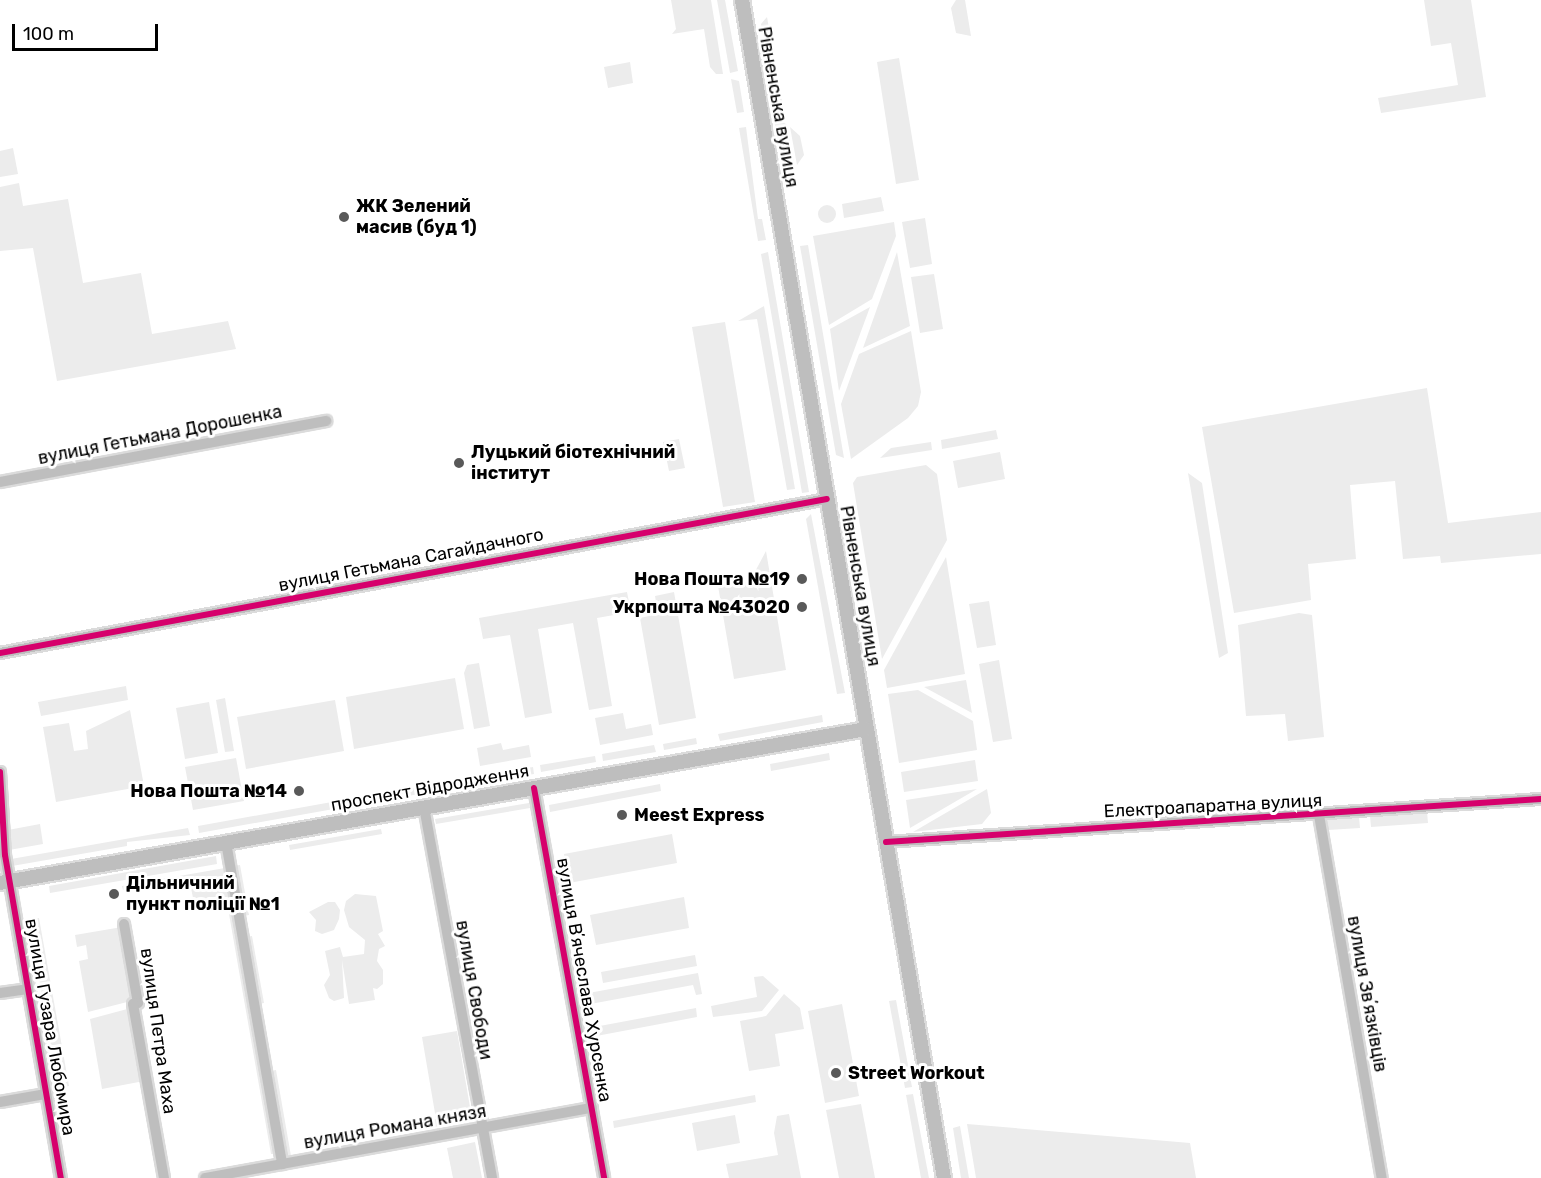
<!DOCTYPE html>
<html>
<head>
<meta charset="utf-8">
<style>
  body { margin:0 }
  #map { position:relative; width:1541px; height:1178px; overflow:hidden; background:#fff; font-family:Rubik,sans-serif }
  div>[style] { position:absolute }
  [style*='--x'] { left:calc(var(--x)*1px); top:calc(var(--y)*1px); width:calc(var(--w)*1px); rotate:calc(var(--a)*1deg) }
  .green>* { inset:0; background:#ececec }
  .round { border-radius:50% }
  .roads { filter:drop-shadow(2px 0 #dbdbdb) drop-shadow(-2px 0 #dbdbdb) drop-shadow(0 2px #dbdbdb) drop-shadow(0 -2px #dbdbdb) }
  .minor>* { height:10px; margin:-5px; padding:0 5px; transform-origin:5px; border-radius:5px; background:#bebebe }
  .major>* { height:14px; margin:-7px; padding:0 7px; transform-origin:7px; border-radius:7px; background:#bebebe }
  .cycleway>* { height:6px; margin:-3px; padding:0 3px; transform-origin:3px; border-radius:3px; background:#d6006c }
  .dots>* { width:16px; height:16px; translate:-50% -50%; box-sizing:border-box; border:3px solid #fff; border-radius:50% }
  span { translate:-50% -50%; white-space:nowrap; text-align:center; line-height:1.15; -webkit-text-stroke:6px #fff; paint-order:stroke }
  .street-label { font-size:18px; color:#000 }
  .poi-label { font-size:18px; color:#000; font-weight:700 }
  .left { translate:0 -50%; text-align:left }
  .right { translate:-100% -50%; text-align:right }
  .scale { position:absolute; left:12px; top:24px; width:146px; height:27px; box-sizing:border-box; border:3px solid #000; border-top:0; padding-left:8px; font-size:18px; line-height:21px; white-space:nowrap; color:#000; -webkit-text-stroke:4px #fff; paint-order:stroke }
</style>
</head>
<body>
<div id="map">
  <div class="green">
    <i style="clip-path:polygon(671px 0,711px 0,723px 74px,716px 74px,710px 67px,704px 29px,672px 34px,676px 29px)"></i>
    <i style="clip-path:polygon(717px 0,725px 0,738px 71px,730px 73px)"></i>
    <i style="clip-path:polygon(956px 0,965px 0,971px 36px,956px 33px,951px 8px)"></i>
    <i style="clip-path:polygon(1424px 0,1471px 0,1486px 97px,1381px 113px,1378px 98px,1458px 85px,1451px 43px,1431px 46px)"></i>
    <i style="clip-path:polygon(767px 17px,782px 101px,773px 97px,761px 24px)"></i>
    <i style="clip-path:polygon(899px 58px,919px 180px,896px 184px,877px 62px)"></i>
    <i style="clip-path:polygon(630px 62px,633px 83px,608px 88px,604px 67px)"></i>
    <i style="clip-path:polygon(731px 79px,739px 81px,744px 112px,737px 113px)"></i>
    <i style="clip-path:polygon(780px 119px,787px 125px,795px 168px,785px 178px,774px 120px)"></i>
    <i style="clip-path:polygon(746px 127px,758px 219px,762px 219px,766px 240px,758px 241px,739px 128px)"></i>
    <i style="clip-path:polygon(790px 127px,800px 136px,804px 155px,797px 165px)"></i>
    <i style="clip-path:polygon(13px 148px,18px 174px,0 177px,0 151px)"></i>
    <i style="clip-path:polygon(19px 183px,23px 206px,68px 199px,83px 283px,141px 273px,152px 334px,228px 321px,236px 349px,57px 381px,33px 248px,0 251px,0 187px)"></i>
    <i style="clip-path:polygon(881px 197px,884px 211px,844px 218px,842px 204px)"></i>
    <i class="round" style="left:818px;top:205px;width:18px;height:18px"></i>
    <i style="clip-path:polygon(925px 218px,932px 264px,910px 268px,902px 222px)"></i>
    <i style="clip-path:polygon(894px 222px,896px 236px,872px 299px,829px 325px,813px 236px)"></i>
    <i style="clip-path:polygon(808px 245px,844px 458px,836px 455px,800px 246px)"></i>
    <i style="clip-path:polygon(768px 252px,809px 492px,802px 493px,761px 254px)"></i>
    <i style="clip-path:polygon(897px 252px,910px 326px,863px 348px)"></i>
    <i style="clip-path:polygon(934px 274px,943px 329px,920px 333px,911px 277px)"></i>
    <i style="clip-path:polygon(764px 306px,795px 489px,787px 490px,757px 319px,738px 321px)"></i>
    <i style="clip-path:polygon(870px 307px,839px 391px,830px 329px)"></i>
    <i style="clip-path:polygon(725px 322px,755px 502px,723px 507px,692px 327px)"></i>
    <i style="clip-path:polygon(911px 331px,921px 392px,918px 406px,908px 418px,851px 459px,841px 404px,859px 354px)"></i>
    <i style="clip-path:polygon(1427px 388px,1448px 523px,1541px 512px,1541px 554px,1441px 563px,1440px 556px,1403px 559px,1395px 481px,1350px 485px,1356px 559px,1308px 564px,1311px 600px,1234px 613px,1202px 427px)"></i>
    <i style="clip-path:polygon(996px 430px,998px 439px,942px 449px,941px 440px)"></i>
    <i style="clip-path:polygon(679px 439px,685px 468px,669px 471px,663px 442px)"></i>
    <i style="clip-path:polygon(931px 442px,932px 450px,880px 458px,891px 448px)"></i>
    <i style="clip-path:polygon(1000px 452px,1005px 479px,958px 488px,953px 461px)"></i>
    <i style="clip-path:polygon(926px 465px,937px 474px,947px 540px,882px 659px,853px 483px,857px 477px)"></i>
    <i style="clip-path:polygon(1188px 473px,1202px 483px,1228px 653px,1219px 658px)"></i>
    <i style="clip-path:polygon(811px 514px,845px 693px,837px 694px,806px 519px)"></i>
    <i style="clip-path:polygon(766px 551px,786px 670px,734px 679px,718px 586px,750px 581px)"></i>
    <i style="clip-path:polygon(946px 557px,965px 674px,887px 688px,884px 670px)"></i>
    <i style="clip-path:polygon(627px 592px,631px 612px,597px 618px,612px 706px,589px 710px,573px 623px,538px 629px,552px 713px,525px 718px,510px 635px,483px 639px,479px 618px)"></i>
    <i style="clip-path:polygon(674px 592px,696px 718px,659px 725px,640px 618px,658px 614px,655px 596px)"></i>
    <i style="clip-path:polygon(989px 601px,996px 645px,977px 648px,969px 604px)"></i>
    <i style="clip-path:polygon(1299px 613px,1312px 615px,1324px 737px,1288px 741px,1285px 714px,1246px 716px,1238px 625px)"></i>
    <i style="clip-path:polygon(999px 660px,1012px 739px,993px 742px,979px 664px)"></i>
    <i style="clip-path:polygon(479px 663px,490px 726px,474px 729px,464px 673px,467px 665px)"></i>
    <i style="clip-path:polygon(455px 678px,464px 729px,354px 749px,346px 697px)"></i>
    <i style="clip-path:polygon(966px 680px,972px 713px,924px 687px)"></i>
    <i style="clip-path:polygon(126px 686px,128px 700px,41px 716px,38px 702px)"></i>
    <i style="clip-path:polygon(918px 690px,973px 721px,977px 750px,899px 763px,888px 694px)"></i>
    <i style="clip-path:polygon(225px 698px,234px 751px,225px 752px,216px 700px)"></i>
    <i style="clip-path:polygon(335px 700px,344px 751px,246px 769px,237px 717px)"></i>
    <i style="clip-path:polygon(209px 702px,218px 753px,185px 759px,176px 708px)"></i>
    <i style="clip-path:polygon(130px 710px,144px 786px,56px 802px,43px 727px,69px 723px,74px 751px,88px 749px,86px 731px)"></i>
    <i style="clip-path:polygon(623px 713px,626px 729px,651px 724px,653px 735px,600px 745px,595px 718px)"></i>
    <i style="clip-path:polygon(822px 715px,823px 722px,720px 741px,718px 734px)"></i>
    <i style="clip-path:polygon(696px 738px,697px 744px,664px 750px,663px 744px)"></i>
    <i style="clip-path:polygon(501px 743px,503px 750px,529px 745px,531px 757px,480px 766px,477px 748px)"></i>
    <i style="clip-path:polygon(654px 745px,656px 752px,603px 761px,602px 754px)"></i>
    <i style="clip-path:polygon(829px 753px,830px 760px,771px 771px,770px 764px)"></i>
    <i style="clip-path:polygon(595px 756px,596px 762px,541px 772px,540px 765px)"></i>
    <i style="clip-path:polygon(236px 758px,244px 801px,193px 810px,185px 767px)"></i>
    <i style="clip-path:polygon(975px 760px,978px 781px,904px 792px,901px 772px)"></i>
    <i style="clip-path:polygon(533px 767px,534px 774px,483px 783px,481px 776px)"></i>
    <i style="clip-path:polygon(474px 777px,475px 784px,363px 804px,362px 797px)"></i>
    <i style="clip-path:polygon(660px 784px,661px 791px,550px 812px,549px 805px)"></i>
    <i style="clip-path:polygon(977px 789px,910px 828px,906px 800px)"></i>
    <i style="clip-path:polygon(987px 789px,991px 813px,982px 824px,913px 832px)"></i>
    <i style="clip-path:polygon(354px 798px,356px 805px,199px 833px,198px 826px)"></i>
    <i style="clip-path:polygon(529px 803px,530px 808px,436px 824px,435px 819px)"></i>
    <i style="clip-path:polygon(1427px 812px,1428px 823px,1371px 827px,1370px 816px)"></i>
    <i style="clip-path:polygon(1359px 817px,1360px 828px,1328px 830px,1327px 819px)"></i>
    <i style="clip-path:polygon(40px 824px,43px 844px,9px 850px,8px 830px)"></i>
    <i style="clip-path:polygon(188px 828px,190px 835px,127px 842px,127px 846px,12px 866px,11px 859px)"></i>
    <i style="clip-path:polygon(381px 829px,382px 834px,290px 850px,289px 845px)"></i>
    <i style="clip-path:polygon(672px 834px,677px 863px,569px 883px,564px 854px)"></i>
    <i style="clip-path:polygon(216px 856px,217px 864px,50px 893px,49px 886px)"></i>
    <i style="clip-path:polygon(240px 865px,249px 915px,243px 916px,234px 866px)"></i>
    <i style="clip-path:polygon(225px 868px,231px 902px,195px 908px,189px 878px,123px 890px,122px 886px)"></i>
    <i style="clip-path:polygon(355px 894px,376px 896px,383px 931px,378px 934px,385px 946px,379px 949px,377px 961px,383px 970px,383px 984px,377px 989px,373px 988px,375px 1000px,349px 1004px,342px 960px,344px 998px,334px 1001px,329px 998px,324px 985px,330px 975px,325px 951px,340px 947px,343px 957px,364px 954px,365px 940px,349px 927px,344px 910px,346px 901px)"></i>
    <i style="clip-path:polygon(684px 897px,689px 928px,596px 945px,590px 915px)"></i>
    <i style="clip-path:polygon(328px 902px,335px 902px,340px 910px,339px 919px,334px 930px,322px 934px,315px 931px,316px 920px,309px 912px)"></i>
    <i style="clip-path:polygon(233px 913px,275px 1154px,271px 1154px,229px 914px)"></i>
    <i style="clip-path:polygon(39px 918px,69px 1086px,58px 1088px,29px 920px)"></i>
    <i style="clip-path:polygon(25px 920px,55px 1089px,51px 1090px,21px 921px)"></i>
    <i style="clip-path:polygon(122px 927px,135px 1000px,88px 1012px,79px 961px,88px 959px,86px 945px,77px 947px,75px 935px)"></i>
    <i style="clip-path:polygon(252px 936px,264px 1003px,258px 1004px,246px 937px)"></i>
    <i style="clip-path:polygon(695px 955px,697px 966px,603px 983px,601px 972px)"></i>
    <i style="clip-path:polygon(698px 973px,702px 994px,696px 995px,693px 985px,585px 1005px,583px 994px)"></i>
    <i style="clip-path:polygon(763px 976px,779px 990px,762px 1011px,713px 1017px,711px 1006px,757px 997px,754px 977px)"></i>
    <i style="clip-path:polygon(784px 994px,800px 1008px,804px 1029px,775px 1034px,780px 1066px,749px 1071px,740px 1021px,766px 1016px)"></i>
    <i style="clip-path:polygon(896px 1000px,912px 1087px,905px 1088px,889px 1001px)"></i>
    <i style="clip-path:polygon(842px 1004px,859px 1096px,825px 1103px,808px 1011px)"></i>
    <i style="clip-path:polygon(131px 1008px,144px 1081px,102px 1089px,90px 1019px)"></i>
    <i style="clip-path:polygon(696px 1008px,697px 1017px,591px 1037px,589px 1028px)"></i>
    <i style="clip-path:polygon(457px 1031px,471px 1113px,467px 1121px,400px 1133px,399px 1126px,436px 1119px,422px 1037px)"></i>
    <i style="clip-path:polygon(276px 1070px,291px 1156px,286px 1157px,271px 1071px)"></i>
    <i style="clip-path:polygon(913px 1094px,929px 1178px,921px 1178px,906px 1095px)"></i>
    <i style="clip-path:polygon(755px 1095px,756px 1102px,614px 1128px,613px 1121px)"></i>
    <i style="clip-path:polygon(861px 1104px,875px 1178px,839px 1178px,826px 1110px)"></i>
    <i style="clip-path:polygon(789px 1114px,801px 1178px,729px 1178px,726px 1164px,778px 1155px,774px 1133px,777px 1116px)"></i>
    <i style="clip-path:polygon(735px 1115px,740px 1143px,697px 1151px,692px 1123px)"></i>
    <i style="clip-path:polygon(967px 1124px,1190px 1143px,1196px 1178px,976px 1178px)"></i>
    <i style="clip-path:polygon(960px 1126px,969px 1178px,961px 1178px,953px 1128px)"></i>
    <i style="clip-path:polygon(475px 1142px,482px 1178px,453px 1178px,447px 1148px)"></i>
  </div>
  <div class="roads">
    <div class="minor">
      <i style="--x:0;--y:482;--w:332;--a:-10.6"></i>
      <i style="--x:0;--y:653;--w:841;--a:-10.55"></i>
      <i style="--x:0;--y:772;--w:83;--a:86.6"></i>
      <i style="--x:5;--y:855;--w:328;--a:80.2"></i>
      <i style="--x:534;--y:788;--w:396;--a:79.8"></i>
      <i style="--x:424;--y:807;--w:377;--a:79.6"></i>
      <i style="--x:1319;--y:815;--w:368;--a:80.2"></i>
      <i style="--x:226;--y:842;--w:327;--a:80.1"></i>
      <i style="--x:886;--y:842;--w:656;--a:-3.76"></i>
      <i style="--x:124;--y:924;--w:80;--a:80"></i>
      <i style="--x:138;--y:1003;--w:5;--a:169"></i>
      <i style="--x:133;--y:1004;--w:177;--a:79.9"></i>
      <i style="--x:0;--y:993;--w:28;--a:-8"></i>
      <i style="--x:0;--y:1102;--w:47;--a:-9.9"></i>
      <i style="--x:205;--y:1178;--w:393;--a:-10.3"></i>
    </div>
    <div class="major">
      <i style="--x:742;--y:0;--w:1195;--a:80.27"></i>
      <i style="--x:0;--y:883;--w:880;--a:-10.08"></i>
    </div>
  </div>
  <div class="cycleway">
    <i style="--x:0;--y:653;--w:841;--a:-10.55"></i>
    <i style="--x:0;--y:772;--w:83;--a:86.6"></i>
    <i style="--x:5;--y:855;--w:328;--a:80.2"></i>
    <i style="--x:534;--y:788;--w:396;--a:79.8"></i>
    <i style="--x:886;--y:842;--w:656;--a:-3.76"></i>
  </div>
  <div class="dots">
    <i style="left:344px;top:217px;background:#595959"></i>
    <i style="left:459px;top:463px;background:#595959"></i>
    <i style="left:802px;top:579px;background:#595959"></i>
    <i style="left:802px;top:607px;background:#595959"></i>
    <i style="left:299px;top:791px;background:#595959"></i>
    <i style="left:622px;top:815px;background:#595959"></i>
    <i style="left:114px;top:894px;background:#595959"></i>
    <i style="left:836px;top:1073px;background:#595959"></i>
  </div>
  <div class="street-label">
    <span style="left:778px;top:107px;rotate:80deg">Рівненська вулиця</span>
    <span style="left:160px;top:435px;rotate:-11deg">вулиця Гетьмана Дорошенка</span>
    <span style="left:411px;top:560px;rotate:-11deg">вулиця Гетьмана Сагайдачного</span>
    <span style="left:860px;top:586px;rotate:80deg">Рівненська вулиця</span>
    <span style="left:430px;top:788px;rotate:-10deg">проспект Відродження</span>
    <span style="left:1213px;top:806px;rotate:-3deg">Електроапаратна вулиця</span>
    <span style="left:584px;top:980px;rotate:80deg">вулиця Вʼячеслава Хурсенка</span>
    <span style="left:474px;top:990px;rotate:80deg">вулиця Свободи</span>
    <span style="left:1367px;top:994px;rotate:80deg">вулиця Звʼязківців</span>
    <span style="left:50px;top:1027px;rotate:80deg">вулиця Гузара Любомира</span>
    <span style="left:158px;top:1031px;rotate:82deg">вулиця Петра Маха</span>
    <span style="left:395px;top:1127px;rotate:-10deg">вулиця Романа князя</span>
  </div>
  <div class="poi-label">
    <span class="left" style="left:356px;top:217px">ЖК Зелений<br>масив (буд 1)</span>
    <span class="left" style="left:471px;top:463px">Луцький біотехнічний<br>інститут</span>
    <span class="right" style="left:790px;top:579px">Нова Пошта №19</span>
    <span class="right" style="left:790px;top:607px">Укрпошта №43020</span>
    <span class="right" style="left:287px;top:791px">Нова Пошта №14</span>
    <span class="left" style="left:634px;top:815px">Meest Express</span>
    <span class="left" style="left:126px;top:894px">Дільничний<br>пункт поліції №1</span>
    <span class="left" style="left:848px;top:1073px">Street Workout</span>
  </div>
  <div class="scale">100 m</div>
</div>
</body>
</html>
